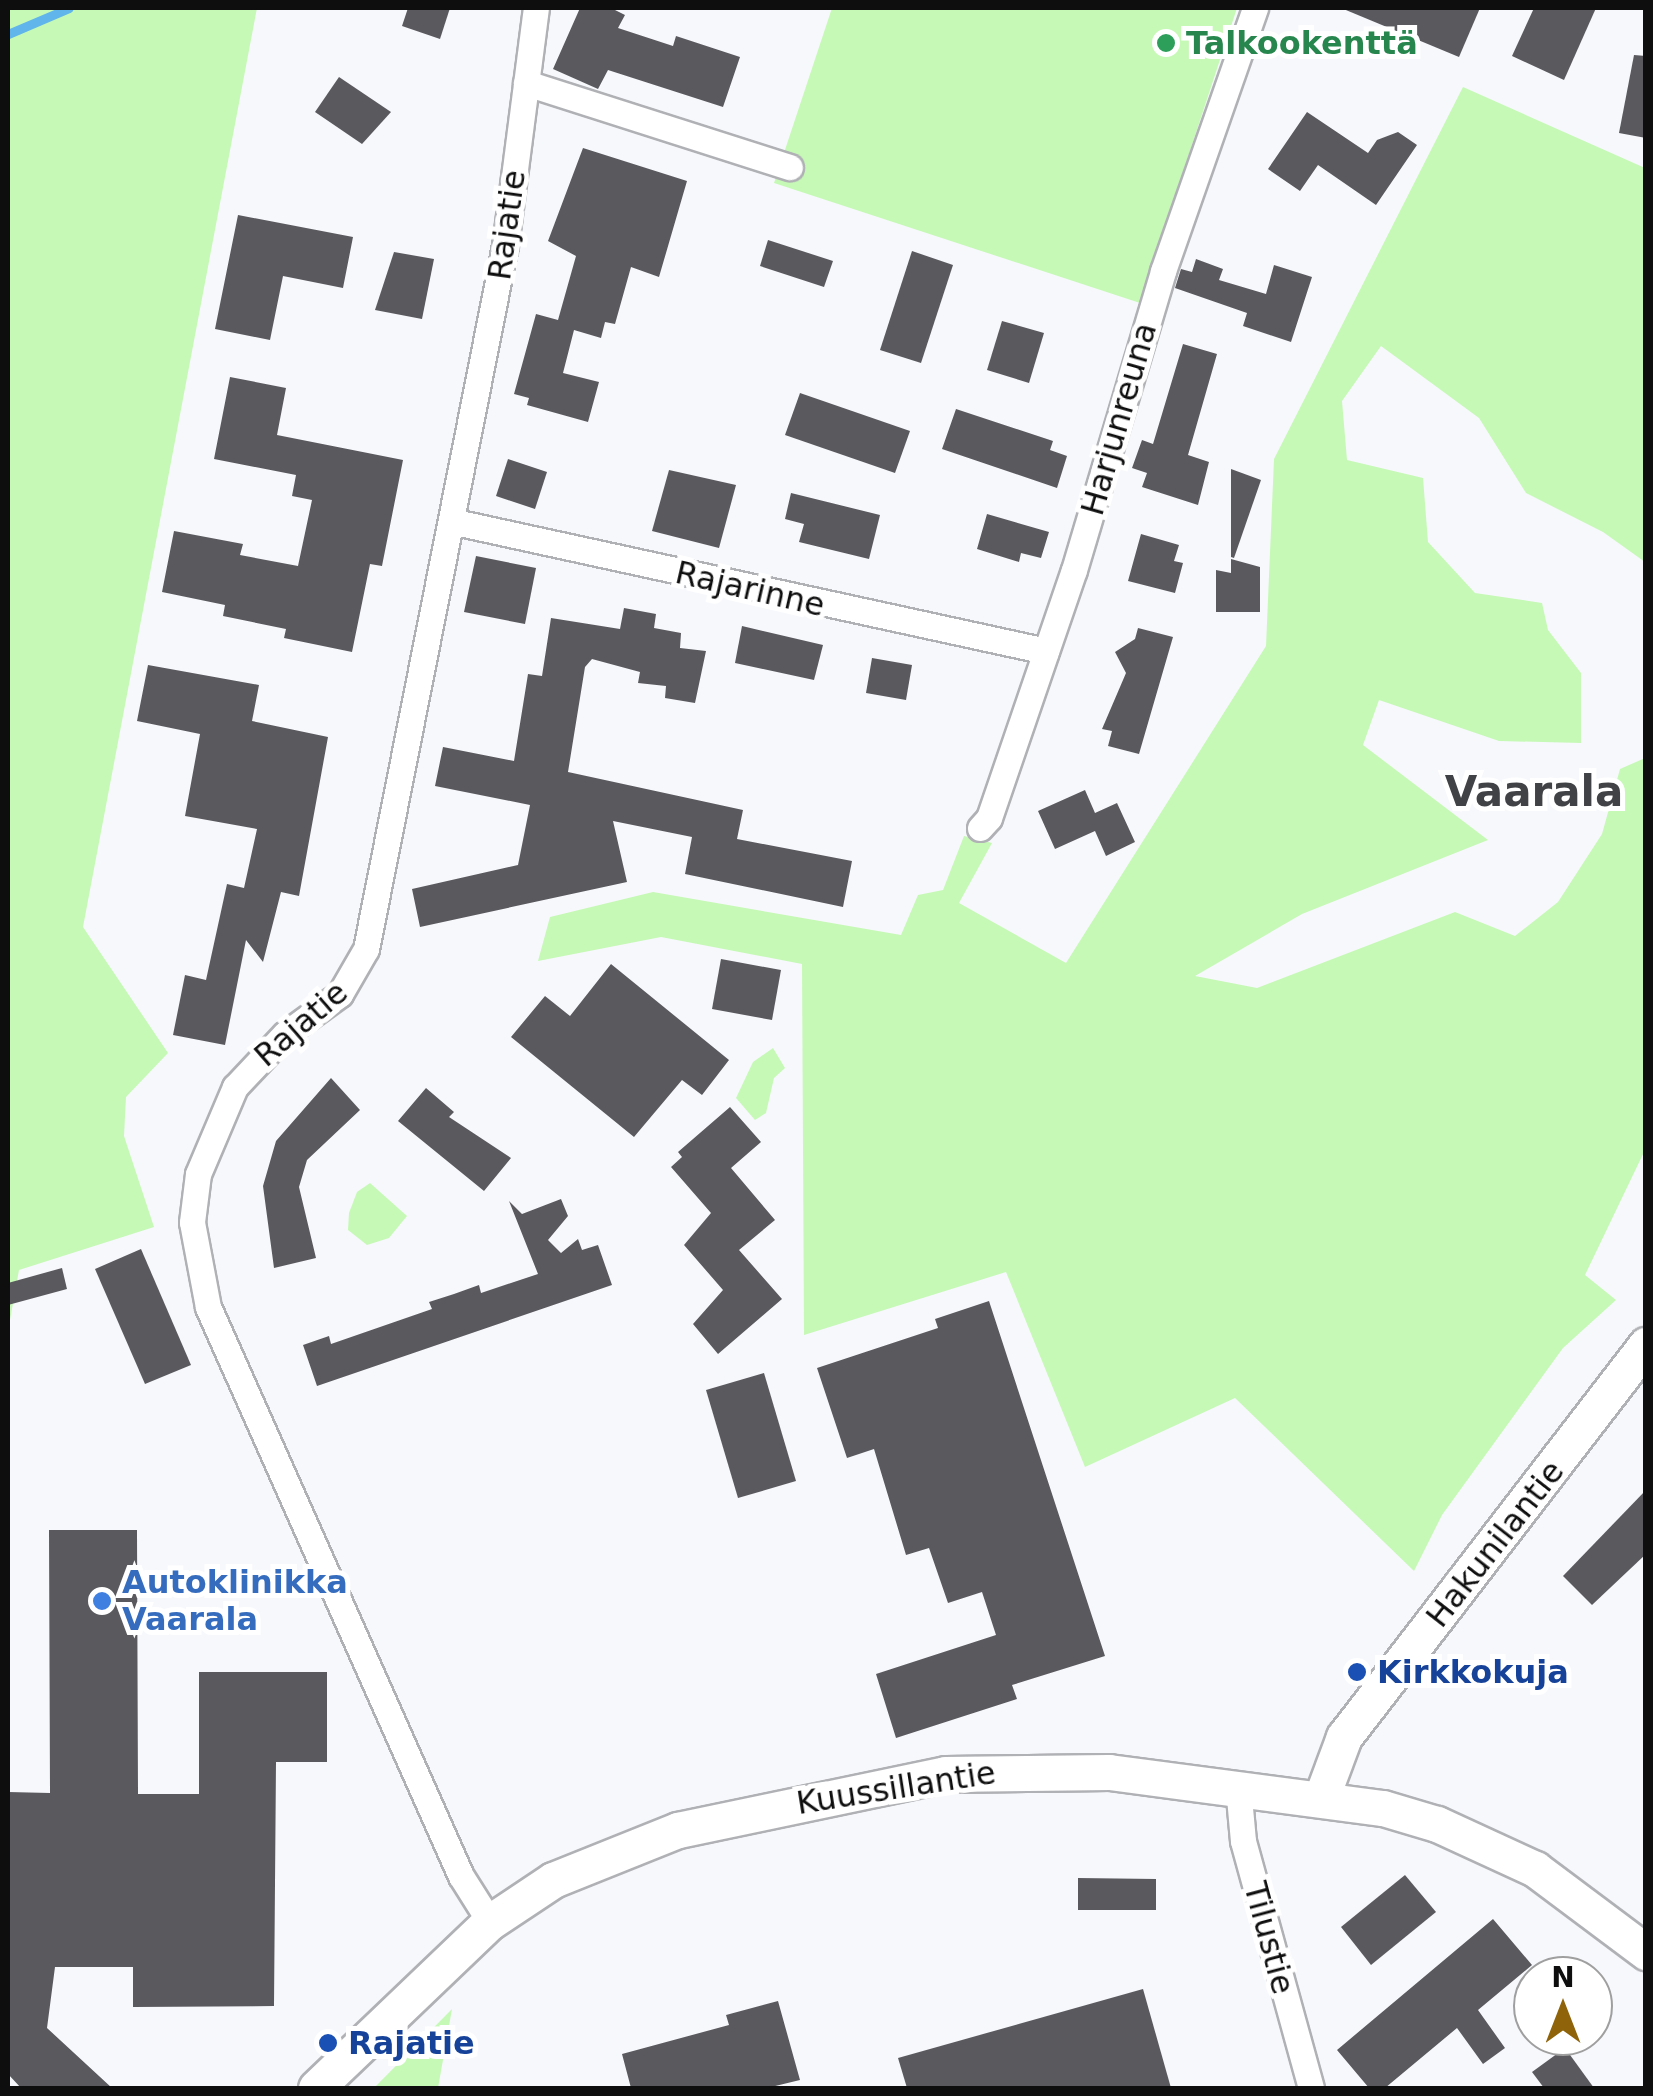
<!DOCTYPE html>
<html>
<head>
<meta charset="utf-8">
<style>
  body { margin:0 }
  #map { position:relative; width:1653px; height:2096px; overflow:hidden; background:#f7f8fc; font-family:"DejaVu Sans",sans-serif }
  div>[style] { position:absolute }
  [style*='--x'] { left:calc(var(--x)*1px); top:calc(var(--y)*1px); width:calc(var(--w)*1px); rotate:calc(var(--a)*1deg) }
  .green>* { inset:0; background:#c6f9b6 }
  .stream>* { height:9px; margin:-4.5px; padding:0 4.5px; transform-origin:4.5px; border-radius:4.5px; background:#60b5ea }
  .building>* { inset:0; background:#5a5a5e }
  .roads { filter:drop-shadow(2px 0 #b0b1b5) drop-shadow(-2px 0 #b0b1b5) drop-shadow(0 2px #b0b1b5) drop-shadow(0 -2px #b0b1b5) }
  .street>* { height:25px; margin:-12.5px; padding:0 12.5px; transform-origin:12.5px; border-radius:12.5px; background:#fff }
  .secondary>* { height:35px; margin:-17.5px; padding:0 17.5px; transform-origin:17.5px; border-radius:17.5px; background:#fff }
  .dots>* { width:28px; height:28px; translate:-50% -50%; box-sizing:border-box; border:5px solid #fff; border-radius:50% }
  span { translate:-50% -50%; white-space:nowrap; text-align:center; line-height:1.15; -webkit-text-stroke:10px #fff; paint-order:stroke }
  .leisure-label { font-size:32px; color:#27864d; font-weight:700 }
  .left { translate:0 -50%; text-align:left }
  .street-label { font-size:32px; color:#0e0e0f }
  .shop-label { font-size:32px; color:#366cbe; font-weight:700 }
  .transit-label { font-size:32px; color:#164399; font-weight:700 }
  .district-label { font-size:42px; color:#414245; font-weight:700 }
  .frame { position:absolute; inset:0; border:10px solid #0e0e0f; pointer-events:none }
  .north { position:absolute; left:1513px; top:1956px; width:100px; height:100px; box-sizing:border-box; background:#fff; border:2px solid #9f9f9f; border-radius:50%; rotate:0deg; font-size:28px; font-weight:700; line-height:40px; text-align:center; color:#0e0e0f }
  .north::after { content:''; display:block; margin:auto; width:35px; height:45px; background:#8f630a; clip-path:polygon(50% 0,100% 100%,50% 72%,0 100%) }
</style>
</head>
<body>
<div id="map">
  <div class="green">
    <i style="clip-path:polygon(8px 8px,257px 8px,83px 927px,168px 1053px,126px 1097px,124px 1136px,154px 1227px,19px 1270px,8px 1331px)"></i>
    <i style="clip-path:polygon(832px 8px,1237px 8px,1140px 303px,774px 183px)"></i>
    <i style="clip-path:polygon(1463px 87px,1645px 168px,1645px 562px,1603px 532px,1526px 493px,1479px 418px,1381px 346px,1342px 401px,1347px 460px,1423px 478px,1428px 542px,1475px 593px,1542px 603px,1548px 630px,1581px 673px,1581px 743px,1499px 741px,1379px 700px,1363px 745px,1488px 840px,1302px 914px,1195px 976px,1257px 988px,1455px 912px,1515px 936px,1558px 902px,1602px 834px,1620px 769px,1645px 758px,1645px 1150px,1585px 1275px,1616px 1300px,1563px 1348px,1442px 1515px,1414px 1571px,1235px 1398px,1085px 1467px,1006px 1272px,804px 1335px,802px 964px,661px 937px,538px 961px,550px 917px,653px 892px,901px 935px,918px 895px,943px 890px,964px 836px,992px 843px,959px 903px,1066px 963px,1266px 646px,1274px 459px)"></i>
    <i style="clip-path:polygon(773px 1048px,785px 1068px,774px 1078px,766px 1113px,755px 1120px,736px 1098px,753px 1062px)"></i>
    <i style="clip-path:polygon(370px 1183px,407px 1216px,389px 1238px,367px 1245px,348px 1230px,349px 1213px,357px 1192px)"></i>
    <i style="clip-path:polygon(452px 2009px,438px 2088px,374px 2088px)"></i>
  </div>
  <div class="stream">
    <i style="--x:8;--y:34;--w:66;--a:-23.1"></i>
  </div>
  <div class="building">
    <i style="clip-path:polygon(408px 8px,450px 8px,440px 39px,402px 26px)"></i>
    <i style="clip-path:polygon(580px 8px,611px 8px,625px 15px,618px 28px,673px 46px,676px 36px,740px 57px,723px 107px,608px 70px,598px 89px,553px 69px)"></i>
    <i style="clip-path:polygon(1341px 8px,1480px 8px,1459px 57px)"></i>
    <i style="clip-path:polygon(1534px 8px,1596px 8px,1564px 80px,1512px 56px)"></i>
    <i style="clip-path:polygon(1634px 55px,1646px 56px,1646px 138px,1619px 133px)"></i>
    <i style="clip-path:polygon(339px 77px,391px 112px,362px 144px,315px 112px)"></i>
    <i style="clip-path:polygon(1307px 112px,1368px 153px,1377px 140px,1398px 132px,1417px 145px,1376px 205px,1318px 165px,1300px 191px,1268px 169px)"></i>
    <i style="clip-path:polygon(583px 148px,687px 181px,659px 277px,631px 267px,615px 324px,605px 322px,601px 338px,574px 330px,563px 373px,599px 382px,588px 422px,527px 405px,529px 398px,514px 394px,536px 314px,558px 320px,576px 256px,548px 241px)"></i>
    <i style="clip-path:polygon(238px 215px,353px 237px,343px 288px,283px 276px,270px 340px,215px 329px)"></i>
    <i style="clip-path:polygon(768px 240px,833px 261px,824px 287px,760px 266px)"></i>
    <i style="clip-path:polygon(912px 251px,953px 265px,921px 363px,880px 350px)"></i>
    <i style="clip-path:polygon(394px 252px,434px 259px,422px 319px,375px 310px)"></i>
    <i style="clip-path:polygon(1196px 259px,1223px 269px,1219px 280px,1266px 294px,1274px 265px,1312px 277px,1291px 342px,1243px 326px,1247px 313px,1175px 288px,1181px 269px,1192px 272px)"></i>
    <i style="clip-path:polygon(1002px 321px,1044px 333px,1029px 383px,987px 370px)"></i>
    <i style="clip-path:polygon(1183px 344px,1217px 354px,1188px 455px,1209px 462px,1198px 505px,1142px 487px,1147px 473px,1132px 468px,1142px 440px,1153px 444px)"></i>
    <i style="clip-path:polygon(230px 377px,286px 388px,277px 435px,403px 460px,382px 566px,370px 564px,352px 652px,284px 638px,286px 629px,223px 616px,225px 605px,162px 592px,174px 531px,243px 544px,240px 555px,298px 566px,312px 500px,292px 496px,296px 475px,214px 459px)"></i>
    <i style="clip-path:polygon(800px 393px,910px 431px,895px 473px,785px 435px)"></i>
    <i style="clip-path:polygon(956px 409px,1053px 441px,1050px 450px,1067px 456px,1057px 488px,942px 449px)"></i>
    <i style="clip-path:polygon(508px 459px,547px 472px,535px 509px,496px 496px)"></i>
    <i style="clip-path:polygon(1231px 469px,1261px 480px,1234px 558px,1231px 557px)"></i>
    <i style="clip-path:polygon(669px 470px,736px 485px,719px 548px,652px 531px)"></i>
    <i style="clip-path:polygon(791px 493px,880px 515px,869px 559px,799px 542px,804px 524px,785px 519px)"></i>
    <i style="clip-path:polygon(987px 514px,1049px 532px,1041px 558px,1021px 553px,1019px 562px,977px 549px)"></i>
    <i style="clip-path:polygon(1141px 534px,1179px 545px,1174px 561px,1183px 563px,1175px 593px,1128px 581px)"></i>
    <i style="clip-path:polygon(476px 556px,536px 568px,525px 624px,464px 612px)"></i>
    <i style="clip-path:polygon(1231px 559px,1260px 567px,1260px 612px,1216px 612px,1216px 570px,1231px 573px)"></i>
    <i style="clip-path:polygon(624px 608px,656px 614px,654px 628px,681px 633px,680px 648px,706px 651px,695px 703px,665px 698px,666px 686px,638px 683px,640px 672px,592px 659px,585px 667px,568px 772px,743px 810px,737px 839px,852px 861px,843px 907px,685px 874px,692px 837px,613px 821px,627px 882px,420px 927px,412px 889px,518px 865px,530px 805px,435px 786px,443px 747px,514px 761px,528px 674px,542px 676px,551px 618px,620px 629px)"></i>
    <i style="clip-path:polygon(742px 626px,823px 645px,814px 680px,735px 663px)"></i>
    <i style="clip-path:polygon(1138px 628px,1173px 637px,1139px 754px,1108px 746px,1112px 731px,1102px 729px,1126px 673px,1115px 652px,1135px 639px)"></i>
    <i style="clip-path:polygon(872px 658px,912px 665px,906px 700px,866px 693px)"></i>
    <i style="clip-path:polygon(148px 665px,259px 685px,252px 721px,328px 737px,299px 896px,281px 892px,263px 962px,246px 940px,225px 1045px,173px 1035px,185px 975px,206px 980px,227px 884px,244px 888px,257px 829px,185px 816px,200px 734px,137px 721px)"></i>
    <i style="clip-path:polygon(1085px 790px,1095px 813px,1117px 803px,1135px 842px,1106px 856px,1095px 831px,1055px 849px,1038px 811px)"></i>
    <i style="clip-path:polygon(721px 959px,781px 970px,772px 1020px,712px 1009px)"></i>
    <i style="clip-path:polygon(611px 964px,729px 1060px,702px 1095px,682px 1080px,634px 1137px,511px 1037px,545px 996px,570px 1016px)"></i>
    <i style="clip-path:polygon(331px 1078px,360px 1110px,307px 1160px,299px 1187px,316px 1258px,274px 1268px,263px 1186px,276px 1141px)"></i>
    <i style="clip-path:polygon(426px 1088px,454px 1112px,449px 1117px,511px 1158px,484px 1191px,398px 1121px)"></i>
    <i style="clip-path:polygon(730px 1107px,761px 1142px,731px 1168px,775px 1220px,739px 1250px,782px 1299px,718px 1354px,693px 1324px,723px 1290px,684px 1245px,711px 1213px,671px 1167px,682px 1157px,678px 1152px)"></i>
    <i style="clip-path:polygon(561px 1199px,568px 1216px,548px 1240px,561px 1253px,578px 1239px,582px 1250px,598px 1245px,612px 1285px,317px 1386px,303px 1345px,329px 1336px,331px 1344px,432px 1309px,429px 1302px,454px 1294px,479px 1285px,481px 1293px,538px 1274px,509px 1201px,522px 1214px)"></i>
    <i style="clip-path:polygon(141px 1249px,191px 1365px,145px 1384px,95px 1269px)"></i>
    <i style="clip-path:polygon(62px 1268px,67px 1289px,8px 1305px,8px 1283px)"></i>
    <i style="clip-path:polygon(989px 1301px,1105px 1656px,1012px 1685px,1017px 1699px,896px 1738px,876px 1674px,996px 1635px,982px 1592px,948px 1603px,929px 1548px,906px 1555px,874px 1449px,847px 1458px,817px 1368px,938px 1328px,935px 1319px)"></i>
    <i style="clip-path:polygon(764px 1373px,796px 1481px,738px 1498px,706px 1390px)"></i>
    <i style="clip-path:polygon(1646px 1490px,1646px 1554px,1592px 1605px,1563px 1576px)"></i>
    <i style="clip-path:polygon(49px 1530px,137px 1530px,138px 1794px,199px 1794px,199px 1672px,327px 1672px,327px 1762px,276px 1762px,274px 2006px,133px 2007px,133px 1967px,55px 1967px,47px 2028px,112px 2088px,21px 2088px,8px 2074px,8px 1792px,50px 1793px)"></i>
    <i style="clip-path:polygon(1405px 1875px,1436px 1912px,1371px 1965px,1341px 1927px)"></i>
    <i style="clip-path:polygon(1078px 1878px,1156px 1879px,1156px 1910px,1078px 1910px)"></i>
    <i style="clip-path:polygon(1493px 1919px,1532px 1965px,1478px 2010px,1505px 2048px,1483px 2064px,1457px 2028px,1385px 2088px,1369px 2088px,1337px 2050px)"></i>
    <i style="clip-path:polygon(1143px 1989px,1171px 2088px,907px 2088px,898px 2058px)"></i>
    <i style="clip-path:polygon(778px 2001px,800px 2080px,767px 2088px,631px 2088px,622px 2054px,729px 2025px,726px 2015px)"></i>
    <i style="clip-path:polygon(1565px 2048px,1594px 2088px,1544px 2088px,1532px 2072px)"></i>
  </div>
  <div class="roads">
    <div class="street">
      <i style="--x:526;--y:83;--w:277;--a:17.7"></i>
      <i style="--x:455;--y:522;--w:605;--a:12.31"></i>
      <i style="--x:980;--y:828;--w:13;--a:-48"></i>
      <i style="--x:989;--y:818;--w:262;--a:-71.1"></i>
      <i style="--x:1074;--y:570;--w:312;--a:-73.4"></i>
      <i style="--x:1163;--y:271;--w:279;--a:-70.7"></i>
      <i style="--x:1238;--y:1786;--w:55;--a:84.8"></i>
      <i style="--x:1243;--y:1841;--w:256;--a:74.6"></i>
      <i style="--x:490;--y:1922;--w:54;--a:-122.2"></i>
      <i style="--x:461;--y:1876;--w:623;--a:-113.97"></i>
      <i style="--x:208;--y:1307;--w:86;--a:-100.7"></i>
      <i style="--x:192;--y:1222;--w:48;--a:-82.9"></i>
      <i style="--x:198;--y:1174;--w:95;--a:-67"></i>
      <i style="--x:235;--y:1087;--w:73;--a:-46.7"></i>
      <i style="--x:285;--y:1034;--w:68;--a:-36"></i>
      <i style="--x:340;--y:994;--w:52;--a:-60"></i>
      <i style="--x:366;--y:949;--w:717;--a:-78.82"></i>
      <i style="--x:505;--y:246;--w:240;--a:-82.6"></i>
    </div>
    <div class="secondary">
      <i style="--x:1322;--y:1796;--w:63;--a:-69.6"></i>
      <i style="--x:1344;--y:1737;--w:495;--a:-52.4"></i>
      <i style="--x:316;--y:2088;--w:240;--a:-43.7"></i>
      <i style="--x:490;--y:1922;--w:76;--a:-33.7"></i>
      <i style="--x:553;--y:1880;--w:135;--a:-21.8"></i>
      <i style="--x:678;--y:1830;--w:273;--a:-11.8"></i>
      <i style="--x:945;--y:1774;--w:164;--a:-0.7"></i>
      <i style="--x:1109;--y:1772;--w:276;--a:7.5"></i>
      <i style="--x:1383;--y:1808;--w:56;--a:16.5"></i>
      <i style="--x:1437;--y:1824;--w:108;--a:24.7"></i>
      <i style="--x:1535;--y:1869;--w:139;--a:36.8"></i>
    </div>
  </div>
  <div class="dots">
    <i style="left:1166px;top:43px;background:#2e9e5b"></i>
    <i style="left:102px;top:1601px;background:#3f7fe0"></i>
    <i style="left:1357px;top:1672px;background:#1a4fb4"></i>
    <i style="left:328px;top:2043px;background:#1a4fb4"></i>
  </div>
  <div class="leisure-label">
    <span class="left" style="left:1186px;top:43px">Talkookenttä</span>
  </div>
  <div class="street-label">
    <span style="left:507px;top:225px;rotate:-82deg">Rajatie</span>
    <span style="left:1119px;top:419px;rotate:-74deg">Harjunreuna</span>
    <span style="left:750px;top:589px;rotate:13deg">Rajarinne</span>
    <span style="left:301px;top:1024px;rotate:-41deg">Rajatie</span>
    <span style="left:1495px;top:1544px;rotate:-52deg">Hakunilantie</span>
    <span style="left:896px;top:1788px;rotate:-9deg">Kuussillantie</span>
    <span style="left:1269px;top:1938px;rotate:75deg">Tilustie</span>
  </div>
  <div class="shop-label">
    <span class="left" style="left:122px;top:1601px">Autoklinikka<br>Vaarala</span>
  </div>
  <div class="transit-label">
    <span class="left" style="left:1377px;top:1672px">Kirkkokuja</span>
    <span class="left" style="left:348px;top:2043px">Rajatie</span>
  </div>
  <div class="district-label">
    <span style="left:1534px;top:792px">Vaarala</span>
  </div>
  <div class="frame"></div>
  <div class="north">N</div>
</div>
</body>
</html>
